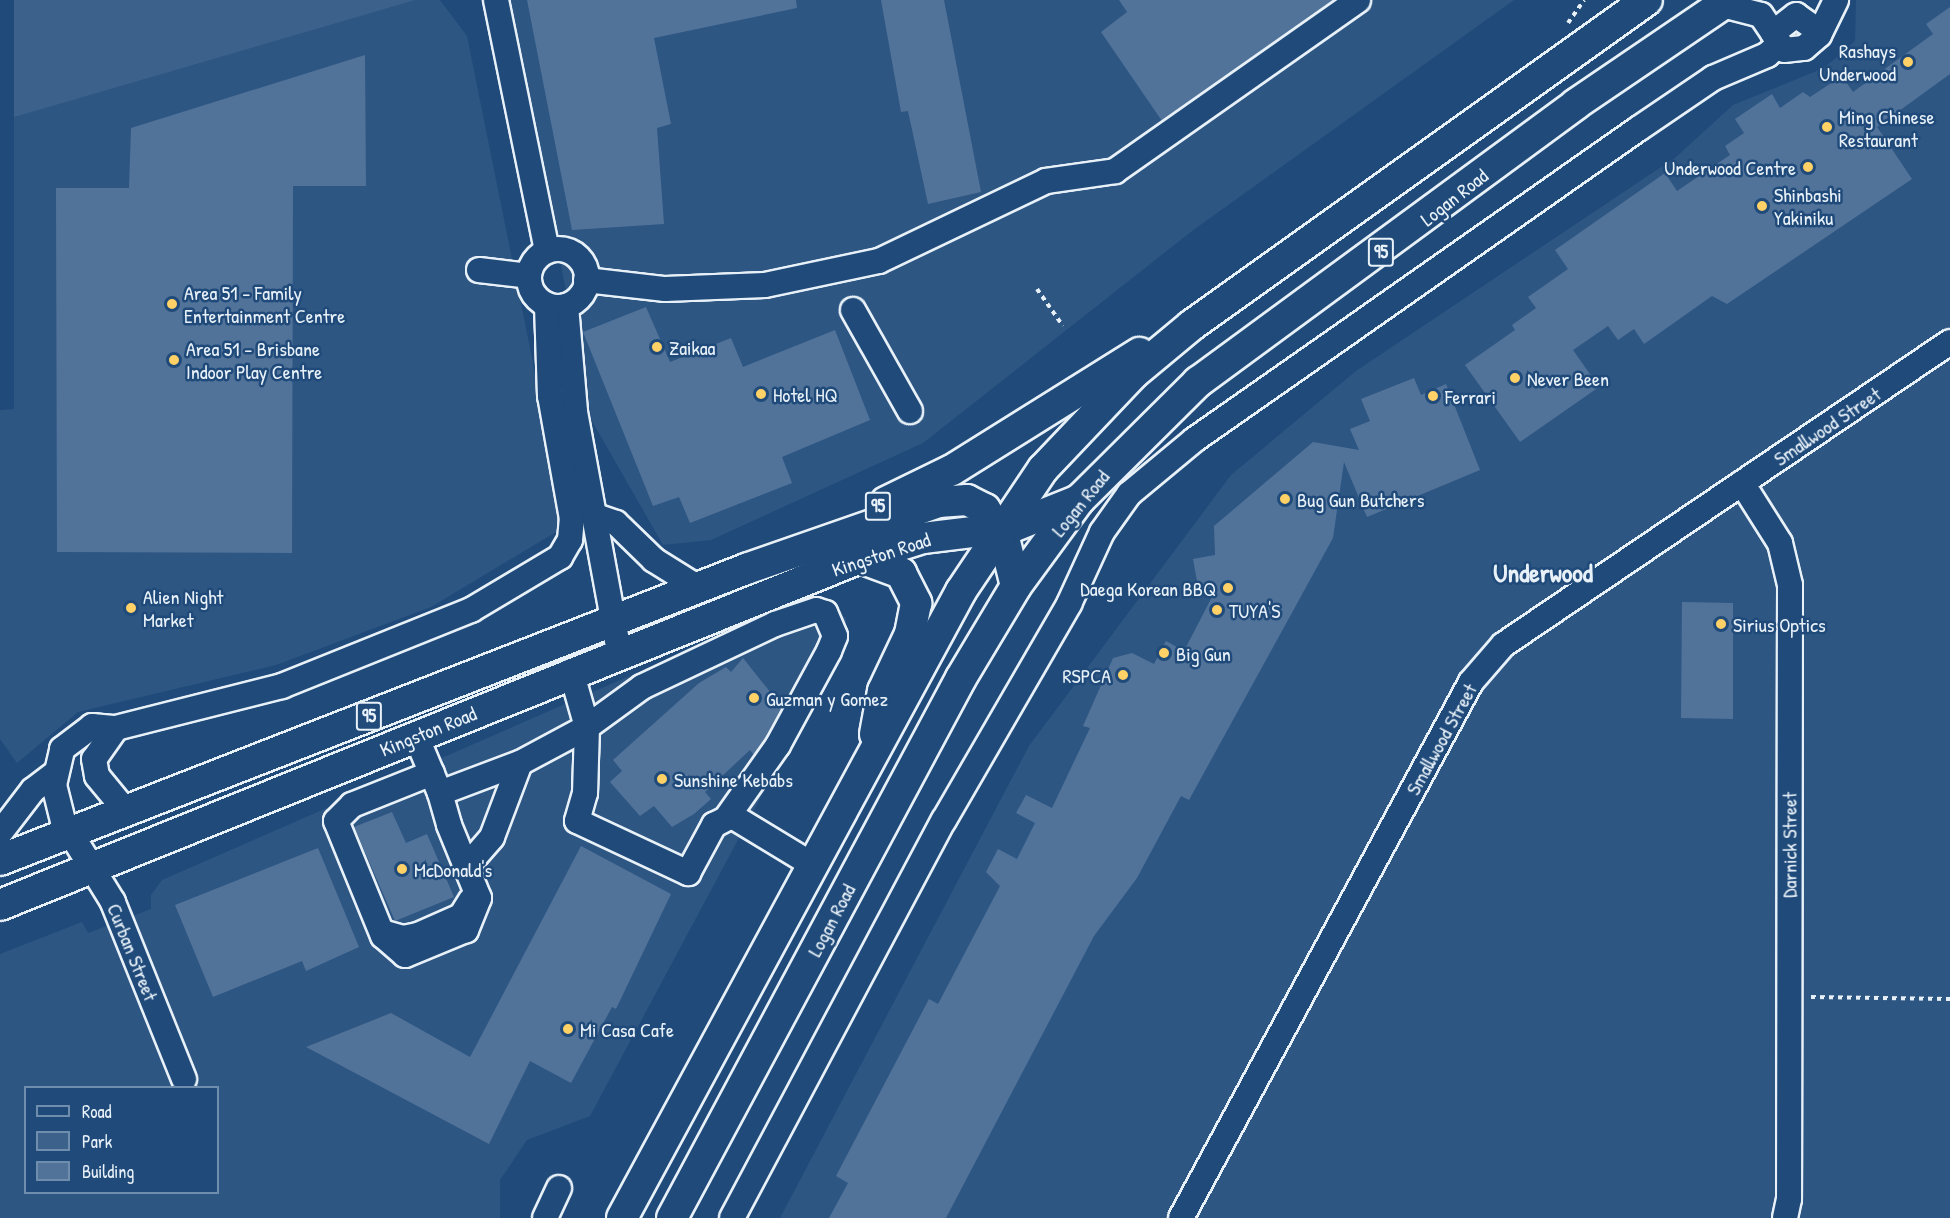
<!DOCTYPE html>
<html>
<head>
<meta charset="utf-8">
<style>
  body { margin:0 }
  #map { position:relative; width:1950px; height:1218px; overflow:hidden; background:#1f4a7a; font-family:"Patrick Hand",sans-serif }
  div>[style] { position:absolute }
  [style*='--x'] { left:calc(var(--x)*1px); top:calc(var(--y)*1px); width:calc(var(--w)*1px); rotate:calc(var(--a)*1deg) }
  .built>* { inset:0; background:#2e5683 }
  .green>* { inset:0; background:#3c628c }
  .building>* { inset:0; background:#517399 }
  .path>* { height:4px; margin-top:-2px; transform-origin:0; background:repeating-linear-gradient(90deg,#e8f1f8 0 4.5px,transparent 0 9px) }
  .roads { filter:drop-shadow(2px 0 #e8f1f8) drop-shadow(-2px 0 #e8f1f8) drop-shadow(0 2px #e8f1f8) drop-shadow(0 -2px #e8f1f8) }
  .minor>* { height:24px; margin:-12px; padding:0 12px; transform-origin:12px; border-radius:12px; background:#1f4a7a }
  .minor>.ring { margin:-12px; padding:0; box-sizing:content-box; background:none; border:24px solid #1f4a7a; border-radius:50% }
  .major>* { height:30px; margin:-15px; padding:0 15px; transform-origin:15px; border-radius:15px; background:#1f4a7a }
  .dots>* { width:16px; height:16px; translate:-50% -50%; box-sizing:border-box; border:3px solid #1f4a7a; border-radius:50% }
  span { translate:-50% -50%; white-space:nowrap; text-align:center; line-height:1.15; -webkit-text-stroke:5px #1f4a7a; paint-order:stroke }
  .shield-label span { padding:2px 4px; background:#1f4a7a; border:2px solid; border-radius:4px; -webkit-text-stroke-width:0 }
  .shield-label { font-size:18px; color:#e8f1f8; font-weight:700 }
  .poi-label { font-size:20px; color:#e8f1f8 }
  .right { translate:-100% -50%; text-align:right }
  .left { translate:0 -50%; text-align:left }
  .street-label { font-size:20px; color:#e8f1f8 }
  .district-label { font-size:26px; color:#e8f1f8; font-weight:700 }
  .legend { position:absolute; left:24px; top:1086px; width:195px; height:108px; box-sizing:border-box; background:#1f4a7a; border:2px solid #6f8dac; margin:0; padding:8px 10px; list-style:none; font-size:18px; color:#e8f1f8 }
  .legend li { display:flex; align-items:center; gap:12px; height:30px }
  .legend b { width:30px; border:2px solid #6f8dac }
</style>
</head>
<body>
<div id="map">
  <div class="built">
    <i style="clip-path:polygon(14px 0,440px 0,467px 36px,561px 502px,561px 529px,431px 607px,276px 665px,78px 712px,17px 763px,0 739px,0 410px,14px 409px)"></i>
    <i style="clip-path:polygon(508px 0,1514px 0,1192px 231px,923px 443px,711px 540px,663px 545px,592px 421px)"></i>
    <i style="clip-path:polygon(1856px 0,1950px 0,1950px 1218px,780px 1218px,1029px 746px,1231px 475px,1356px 371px,1676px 157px,1733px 105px,1824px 68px,1855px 41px)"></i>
    <i style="clip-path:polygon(evenodd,819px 599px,846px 618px,845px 640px,590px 1116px,527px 1140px,500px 1180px,500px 1218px,0 1218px,0 954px,82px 922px,88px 933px,151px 909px,151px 895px,162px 880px,799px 602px,819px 599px,26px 1088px,218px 1088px,218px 1192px,26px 1192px,26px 1088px)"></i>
  </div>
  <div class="green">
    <i style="clip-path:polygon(14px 0,415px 0,14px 117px)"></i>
  </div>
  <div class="building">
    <i style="clip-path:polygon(527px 0,796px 0,797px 8px,654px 38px,671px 124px,657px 128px,664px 224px,572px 230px)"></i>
    <i style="clip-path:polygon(881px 0,944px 0,981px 192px,928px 204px,908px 111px,901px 112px)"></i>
    <i style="clip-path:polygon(1119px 0,1333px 0,1162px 121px,1101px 32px,1127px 12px)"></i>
    <i style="clip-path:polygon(1950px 7px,1950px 74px,1877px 127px,1912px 179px,1727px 304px,1712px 296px,1644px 344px,1634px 329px,1618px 340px,1608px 326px,1573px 350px,1599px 387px,1520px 442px,1465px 365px,1515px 330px,1512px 325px,1536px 308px,1528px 297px,1568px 269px,1555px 250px,1665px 173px,1677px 191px,1730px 155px,1725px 146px,1744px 133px,1735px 119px,1772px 94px,1780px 108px,1803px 92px,1810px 97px,1842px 76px,1853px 92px,1933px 34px,1926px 24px)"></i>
    <i style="clip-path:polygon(365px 55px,366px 186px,293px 186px,292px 553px,57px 552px,56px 188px,129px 188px,131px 128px)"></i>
    <i style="clip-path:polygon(646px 307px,670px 362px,731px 338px,743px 367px,835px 330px,870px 420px,782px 457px,792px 483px,690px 523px,679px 497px,653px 506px,583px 332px)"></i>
    <i style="clip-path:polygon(1414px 378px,1421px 395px,1446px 384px,1480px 470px,1367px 517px,1344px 462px,1333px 538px,1189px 800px,1181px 796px,1137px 878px,1094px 936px,946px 1218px,829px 1218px,848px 1183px,836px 1176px,929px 999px,938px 1004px,1000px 886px,986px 872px,998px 849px,1017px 859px,1035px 823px,1016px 813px,1026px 795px,1052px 808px,1090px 728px,1083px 726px,1113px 658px,1132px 653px,1154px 664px,1166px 641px,1184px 651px,1213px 595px,1198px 587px,1193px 559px,1215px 555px,1214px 526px,1313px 442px,1359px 450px,1350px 429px,1370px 421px,1361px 399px)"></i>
    <i style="clip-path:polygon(1682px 602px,1733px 603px,1733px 719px,1681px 718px)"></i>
    <i style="clip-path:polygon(743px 658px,782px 707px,766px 737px,754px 755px,750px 750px,705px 792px,711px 799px,694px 814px,672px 827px,654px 806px,640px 816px,610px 782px,622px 771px,613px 760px,699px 683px,726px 667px,731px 672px)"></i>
    <i style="clip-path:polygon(392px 812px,406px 843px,427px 834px,454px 897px,395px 921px,354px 827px)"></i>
    <i style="clip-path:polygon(581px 846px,671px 894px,616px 1009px,612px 1007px,571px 1083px,530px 1061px,489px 1144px,306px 1047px,391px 1013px,470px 1057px)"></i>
    <i style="clip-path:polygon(318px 848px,359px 947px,306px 971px,302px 961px,213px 997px,175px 905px)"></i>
  </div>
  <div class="path">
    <i style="--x:1568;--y:23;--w:28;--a:-55"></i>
    <i style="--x:1037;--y:289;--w:45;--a:54.9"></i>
    <i style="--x:1811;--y:997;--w:139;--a:0.8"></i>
  </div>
  <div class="roads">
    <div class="minor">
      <i style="--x:496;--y:0;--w:256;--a:78.5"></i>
      <i style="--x:1722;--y:5;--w:40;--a:14.4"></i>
      <i style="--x:1761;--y:15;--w:22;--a:56"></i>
      <i style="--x:1820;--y:32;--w:29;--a:-145"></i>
      <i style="--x:1796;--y:15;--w:29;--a:142"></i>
      <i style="--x:1773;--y:33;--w:20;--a:57"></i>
      <i style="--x:1784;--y:50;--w:20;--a:-6"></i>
      <i style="--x:1804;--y:48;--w:20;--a:-41"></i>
      <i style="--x:1819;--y:35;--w:39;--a:-64"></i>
      <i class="ring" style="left:529px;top:249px;width:34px;height:34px"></i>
      <i style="--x:479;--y:270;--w:50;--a:6.8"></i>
      <i style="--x:586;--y:280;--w:80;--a:6.5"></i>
      <i style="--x:665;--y:289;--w:100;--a:-2.3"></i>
      <i style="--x:765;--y:285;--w:116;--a:-11.9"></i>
      <i style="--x:879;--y:261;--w:185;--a:-25.6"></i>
      <i style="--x:1046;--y:181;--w:70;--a:-8.2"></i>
      <i style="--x:1115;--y:171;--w:297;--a:-35.1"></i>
      <i style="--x:566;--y:306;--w:106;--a:85.1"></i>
      <i style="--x:575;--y:412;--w:244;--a:79.6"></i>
      <i style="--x:853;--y:310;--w:116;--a:60.6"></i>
      <i style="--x:1742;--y:483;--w:71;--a:57.7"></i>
      <i style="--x:1780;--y:543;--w:43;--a:76.6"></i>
      <i style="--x:1790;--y:585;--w:614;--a:90.09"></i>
      <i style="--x:1789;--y:1199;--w:19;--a:102"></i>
      <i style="--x:593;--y:515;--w:24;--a:19"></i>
      <i style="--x:616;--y:523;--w:53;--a:44.2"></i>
      <i style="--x:654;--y:560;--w:53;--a:31.9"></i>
      <i style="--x:116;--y:728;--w:38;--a:125"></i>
      <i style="--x:94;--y:759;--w:17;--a:80"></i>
      <i style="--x:97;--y:776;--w:44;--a:50.5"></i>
      <i style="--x:416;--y:736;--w:62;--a:67.2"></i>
      <i style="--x:440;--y:793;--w:33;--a:74"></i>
      <i style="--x:449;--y:825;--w:79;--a:67.7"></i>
      <i style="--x:479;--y:898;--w:35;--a:112"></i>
      <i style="--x:466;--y:930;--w:66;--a:157.7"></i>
      <i style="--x:405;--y:955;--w:29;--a:-139"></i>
      <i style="--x:383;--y:936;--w:124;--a:-112.2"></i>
      <i style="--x:336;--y:821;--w:23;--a:-45"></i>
      <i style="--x:352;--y:805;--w:86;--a:-21.8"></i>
      <i style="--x:440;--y:793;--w:85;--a:-20.6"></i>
      <i style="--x:520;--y:763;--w:76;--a:-28.2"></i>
      <i style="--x:587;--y:727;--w:58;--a:-105.9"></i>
      <i style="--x:728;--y:816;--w:87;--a:-54.8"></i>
      <i style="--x:778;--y:745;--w:107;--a:-61.5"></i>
      <i style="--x:829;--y:651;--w:16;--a:-68"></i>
      <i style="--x:835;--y:636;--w:25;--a:-113"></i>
      <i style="--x:825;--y:613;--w:9;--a:-162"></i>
      <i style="--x:816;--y:610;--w:43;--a:161.1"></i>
      <i style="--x:775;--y:624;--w:147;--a:154.7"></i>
      <i style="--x:642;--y:687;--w:68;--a:144"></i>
      <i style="--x:587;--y:727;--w:66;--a:91.7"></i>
      <i style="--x:585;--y:793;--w:29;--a:106"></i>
      <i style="--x:577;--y:821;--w:123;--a:25.1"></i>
      <i style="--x:688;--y:873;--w:55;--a:-61.6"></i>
      <i style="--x:714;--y:825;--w:20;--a:-27"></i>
      <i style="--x:732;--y:816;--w:95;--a:31.2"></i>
      <i style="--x:0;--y:833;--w:54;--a:-52.5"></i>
      <i style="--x:33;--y:790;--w:26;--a:-37"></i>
      <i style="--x:467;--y:866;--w:38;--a:-49"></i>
      <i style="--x:492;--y:837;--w:79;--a:-69.3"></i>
      <i style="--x:382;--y:932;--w:22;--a:16"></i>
      <i style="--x:403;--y:938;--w:15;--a:-11"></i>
      <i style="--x:418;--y:935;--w:47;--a:-23.8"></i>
      <i style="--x:461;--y:916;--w:19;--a:-58"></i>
      <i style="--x:184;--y:1079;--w:191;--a:-111.9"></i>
      <i style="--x:113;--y:902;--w:95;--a:-121.7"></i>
      <i style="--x:63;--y:821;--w:37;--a:-104"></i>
      <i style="--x:54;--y:785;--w:37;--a:-77"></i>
      <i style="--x:62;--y:749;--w:38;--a:-37"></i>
      <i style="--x:92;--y:726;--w:24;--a:5"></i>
      <i style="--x:116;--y:728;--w:171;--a:-14.2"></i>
      <i style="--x:282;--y:686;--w:204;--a:-21.9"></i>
      <i style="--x:471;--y:610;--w:104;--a:-30.8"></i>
      <i style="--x:560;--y:557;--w:20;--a:-60"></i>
      <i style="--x:570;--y:540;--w:21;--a:-85"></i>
      <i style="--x:572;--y:519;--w:125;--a:-100.1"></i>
      <i style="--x:550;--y:396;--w:91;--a:-91.9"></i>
      <i style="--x:545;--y:1218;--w:33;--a:-65"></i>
      <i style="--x:732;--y:1218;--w:451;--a:-62"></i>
      <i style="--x:944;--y:820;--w:250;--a:-59.9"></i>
      <i style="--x:1069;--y:604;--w:79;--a:-65.4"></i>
      <i style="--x:1102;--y:532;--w:47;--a:-54.6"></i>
      <i style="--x:1129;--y:494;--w:85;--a:-39.7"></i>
      <i style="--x:1194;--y:440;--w:542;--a:-35.01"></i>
      <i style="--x:1638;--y:129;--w:91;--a:-34.2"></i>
      <i style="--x:1713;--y:78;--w:59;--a:-23.1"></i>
      <i style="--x:1767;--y:55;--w:15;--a:-42"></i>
      <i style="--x:1181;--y:1218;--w:609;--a:-61.58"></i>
      <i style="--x:1471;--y:682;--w:49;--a:-49.1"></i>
      <i style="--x:1503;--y:645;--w:540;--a:-34.13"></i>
    </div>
    <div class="major">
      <i style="--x:886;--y:502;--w:73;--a:-25.9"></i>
      <i style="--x:952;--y:470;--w:221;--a:-32"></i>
      <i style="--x:860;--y:558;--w:44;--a:20.1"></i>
      <i style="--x:901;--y:573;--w:34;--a:63"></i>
      <i style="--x:916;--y:603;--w:32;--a:101"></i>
      <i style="--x:910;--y:634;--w:63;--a:115.3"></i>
      <i style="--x:883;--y:691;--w:44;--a:100.5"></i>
      <i style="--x:0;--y:860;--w:801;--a:-21.31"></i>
      <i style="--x:746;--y:569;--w:203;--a:-19.2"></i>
      <i style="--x:938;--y:502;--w:29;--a:-4"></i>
      <i style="--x:967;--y:500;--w:20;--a:27"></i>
      <i style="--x:985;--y:509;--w:39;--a:59"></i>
      <i style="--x:1005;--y:542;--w:45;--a:76"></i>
      <i style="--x:0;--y:905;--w:927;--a:-21.97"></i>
      <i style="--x:860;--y:558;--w:66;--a:-17.6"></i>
      <i style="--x:923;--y:538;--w:90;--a:-7"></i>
      <i style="--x:1012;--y:527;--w:72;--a:-21.9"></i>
      <i style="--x:622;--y:1218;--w:713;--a:-61.6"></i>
      <i style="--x:961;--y:591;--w:147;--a:-56.1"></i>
      <i style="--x:1043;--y:469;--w:131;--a:-46.5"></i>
      <i style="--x:1133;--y:374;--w:77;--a:-39.7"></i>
      <i style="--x:1192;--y:325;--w:559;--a:-35.54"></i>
      <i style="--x:672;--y:1218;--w:612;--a:-61.84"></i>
      <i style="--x:961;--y:678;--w:107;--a:-59.1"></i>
      <i style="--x:1016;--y:586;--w:107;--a:-53.8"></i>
      <i style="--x:1079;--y:500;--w:168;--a:-44.8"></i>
      <i style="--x:1198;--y:382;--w:469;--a:-36.3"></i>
      <i style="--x:1576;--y:104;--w:185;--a:-34.2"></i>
    </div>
  </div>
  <div class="dots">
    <i style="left:1908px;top:62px;background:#ffd166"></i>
    <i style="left:1827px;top:127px;background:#ffd166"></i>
    <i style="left:1808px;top:167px;background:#ffd166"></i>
    <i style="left:1762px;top:206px;background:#ffd166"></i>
    <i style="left:172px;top:304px;background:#ffd166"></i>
    <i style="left:657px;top:347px;background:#ffd166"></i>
    <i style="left:174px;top:360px;background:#ffd166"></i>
    <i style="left:1515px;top:378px;background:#ffd166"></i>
    <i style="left:761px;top:394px;background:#ffd166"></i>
    <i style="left:1433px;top:396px;background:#ffd166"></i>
    <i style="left:1285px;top:499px;background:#ffd166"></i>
    <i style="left:1228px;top:588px;background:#ffd166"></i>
    <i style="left:131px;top:608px;background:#ffd166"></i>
    <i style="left:1217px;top:610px;background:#ffd166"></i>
    <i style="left:1721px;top:624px;background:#ffd166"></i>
    <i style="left:1164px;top:653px;background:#ffd166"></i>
    <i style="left:1123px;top:675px;background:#ffd166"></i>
    <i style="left:754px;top:698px;background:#ffd166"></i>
    <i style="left:662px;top:779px;background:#ffd166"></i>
    <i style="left:402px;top:869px;background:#ffd166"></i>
    <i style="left:568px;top:1029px;background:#ffd166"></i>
  </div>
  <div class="shield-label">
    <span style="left:1381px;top:252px">95</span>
    <span style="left:878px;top:506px">95</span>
    <span style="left:369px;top:716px">95</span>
  </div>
  <div class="poi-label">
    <span class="right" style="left:1896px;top:62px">Rashays<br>Underwood</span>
    <span class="left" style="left:1839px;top:128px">Ming Chinese<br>Restaurant</span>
    <span class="right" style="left:1796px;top:167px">Underwood Centre</span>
    <span class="left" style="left:1774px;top:206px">Shinbashi<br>Yakiniku</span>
    <span class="left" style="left:184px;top:304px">Area 51 - Family<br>Entertainment Centre</span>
    <span class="left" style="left:669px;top:347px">Zaikaa</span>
    <span class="left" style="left:186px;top:360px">Area 51 - Brisbane<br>Indoor Play Centre</span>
    <span class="left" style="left:1527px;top:378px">Never Been</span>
    <span class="left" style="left:773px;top:394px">Hotel HQ</span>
    <span class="left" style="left:1445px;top:396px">Ferrari</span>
    <span class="left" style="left:1297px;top:499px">Bug Gun Butchers</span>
    <span class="right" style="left:1216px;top:588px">Daega Korean BBQ</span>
    <span class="left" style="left:143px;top:608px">Alien Night<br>Market</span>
    <span class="left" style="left:1229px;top:610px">TUYA'S</span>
    <span class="left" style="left:1733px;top:624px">Sirius Optics</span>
    <span class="left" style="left:1176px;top:653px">Big Gun</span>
    <span class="right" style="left:1111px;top:675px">RSPCA</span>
    <span class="left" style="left:766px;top:698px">Guzman y Gomez</span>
    <span class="left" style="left:674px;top:779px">Sunshine Kebabs</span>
    <span class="left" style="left:414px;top:869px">McDonald's</span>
    <span class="left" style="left:580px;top:1029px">Mi Casa Cafe</span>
  </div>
  <div class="street-label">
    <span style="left:1454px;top:197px;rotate:-38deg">Logan Road</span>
    <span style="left:1827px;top:426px;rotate:-34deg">Smallwood Street</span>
    <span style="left:1080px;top:503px;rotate:-51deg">Logan Road</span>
    <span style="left:881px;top:554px;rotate:-18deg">Kingston Road</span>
    <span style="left:428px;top:731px;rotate:-22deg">Kingston Road</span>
    <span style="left:1441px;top:739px;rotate:-61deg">Smallwood Street</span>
    <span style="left:1789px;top:845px;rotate:-90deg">Darnick Street</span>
    <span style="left:831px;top:920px;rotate:-62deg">Logan Road</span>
    <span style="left:133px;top:952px;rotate:68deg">Curban Street</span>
  </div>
  <div class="district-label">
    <span style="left:1543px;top:573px">Underwood</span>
  </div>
  <ul class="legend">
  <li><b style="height:8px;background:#1f4a7a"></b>Road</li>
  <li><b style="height:16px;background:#3c628c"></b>Park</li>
  <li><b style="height:16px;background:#517399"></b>Building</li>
  </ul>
</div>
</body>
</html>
